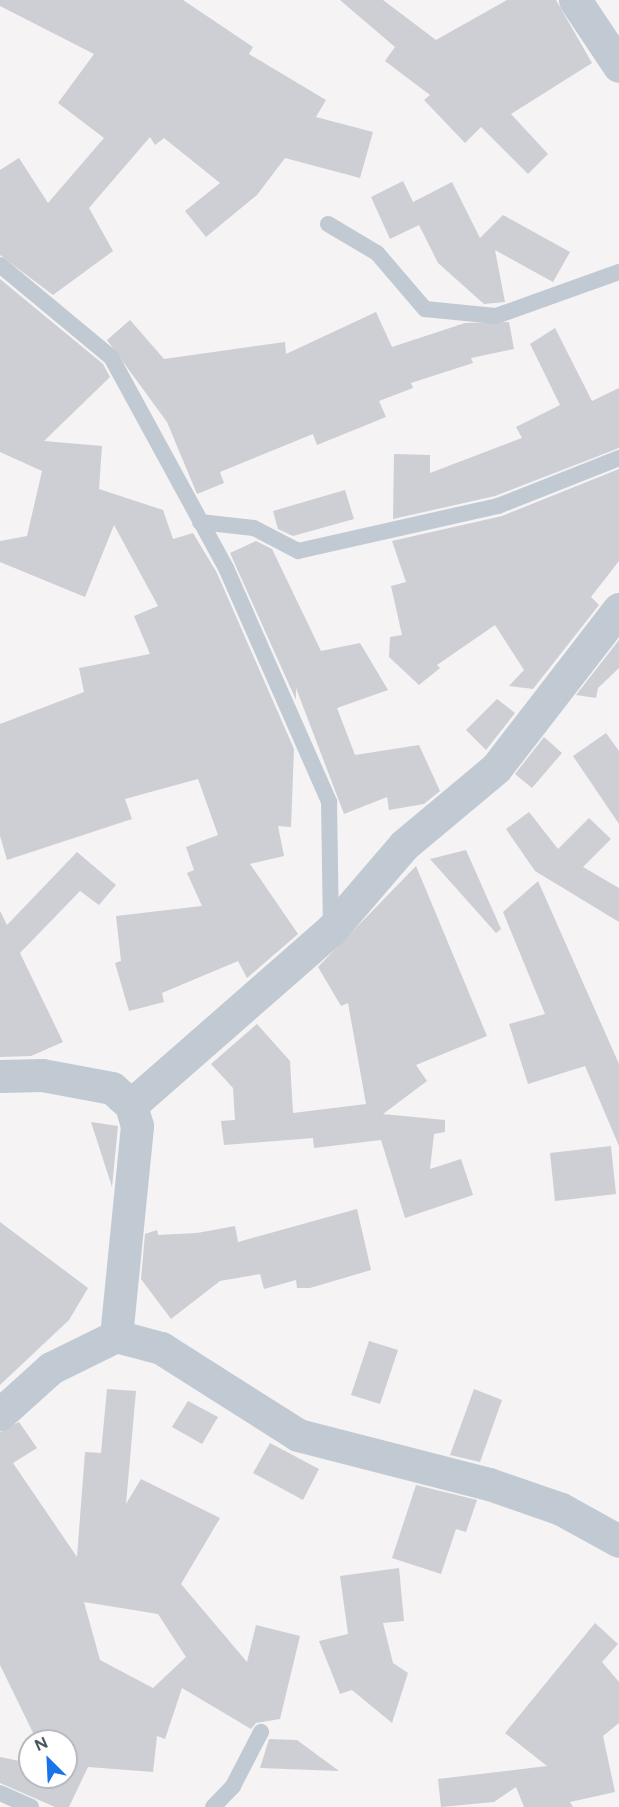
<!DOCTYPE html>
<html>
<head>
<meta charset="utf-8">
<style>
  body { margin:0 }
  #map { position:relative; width:619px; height:1807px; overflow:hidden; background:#f5f3f3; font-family:Figtree,sans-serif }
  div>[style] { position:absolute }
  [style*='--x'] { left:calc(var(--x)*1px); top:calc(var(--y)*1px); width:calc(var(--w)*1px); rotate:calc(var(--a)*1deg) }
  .building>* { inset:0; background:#cdcfd5 }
  .lane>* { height:16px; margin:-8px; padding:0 8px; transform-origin:8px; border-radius:8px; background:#c1cad2 }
  .street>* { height:33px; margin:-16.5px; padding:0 16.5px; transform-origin:16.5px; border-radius:16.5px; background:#c1cad2 }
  span { translate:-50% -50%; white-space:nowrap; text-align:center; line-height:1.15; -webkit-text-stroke:6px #fff; paint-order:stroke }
  .north { position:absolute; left:18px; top:1729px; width:60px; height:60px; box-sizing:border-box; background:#fff; border:2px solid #b7bbc0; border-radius:50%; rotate:336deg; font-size:16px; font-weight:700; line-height:24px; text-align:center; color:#4a5661 }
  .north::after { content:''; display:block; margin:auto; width:21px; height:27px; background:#1a73e8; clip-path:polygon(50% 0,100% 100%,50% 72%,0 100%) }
</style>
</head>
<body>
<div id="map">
  <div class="building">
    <i style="clip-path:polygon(0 0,183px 0,253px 47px,249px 54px,326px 100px,316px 117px,373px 132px,360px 178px,285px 158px,257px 195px,206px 237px,185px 211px,220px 183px,164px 138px,155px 145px,150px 137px,89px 208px,113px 251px,53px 295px,0 255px,0 170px,19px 158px,48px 203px,104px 138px,58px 103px,94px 54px,0 6px)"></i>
    <i style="clip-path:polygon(340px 0,383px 0,436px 40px,507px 0,556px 0,592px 63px,511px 114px,548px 154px,528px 174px,481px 127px,465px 143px,424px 100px,430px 95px,385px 61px,395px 47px)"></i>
    <i style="clip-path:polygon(403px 181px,413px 202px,452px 182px,480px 238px,503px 215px,570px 252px,553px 282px,495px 250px,505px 302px,484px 304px,438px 263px,419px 225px,390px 239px,371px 197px)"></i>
    <i style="clip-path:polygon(0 279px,103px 364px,110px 377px,44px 441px,102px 446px,99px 489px,163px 510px,173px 539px,193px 533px,217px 573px,294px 749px,291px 827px,278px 826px,284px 856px,250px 864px,298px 934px,247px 978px,238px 961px,162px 993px,164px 1002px,129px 1011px,115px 963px,121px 961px,116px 916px,202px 906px,187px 873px,194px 870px,186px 847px,218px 835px,198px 779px,125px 799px,132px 819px,7px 860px,0 836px,0 724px,84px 692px,79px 668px,150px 654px,134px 616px,158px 606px,114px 525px,85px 597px,0 562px,0 541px,27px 536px,42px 471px,0 452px)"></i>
    <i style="clip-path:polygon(376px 312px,392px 347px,465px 323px,509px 322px,514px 349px,471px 358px,473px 363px,411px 383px,413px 388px,379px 401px,386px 417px,317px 445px,313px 434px,220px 472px,224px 483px,197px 494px,167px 422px,107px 340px,130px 320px,164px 359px,285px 342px,286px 354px)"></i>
    <i style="clip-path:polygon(555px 328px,592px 401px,619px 388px,619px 448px,495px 496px,393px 519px,394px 454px,430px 455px,430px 473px,522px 438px,516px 427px,560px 405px,530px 344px)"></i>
    <i style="clip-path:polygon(619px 469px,619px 561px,591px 597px,599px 605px,533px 689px,509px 686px,524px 670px,495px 625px,437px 665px,440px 668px,419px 685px,389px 657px,390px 637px,402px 635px,391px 586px,406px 582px,392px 541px,502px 516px)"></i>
    <i style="clip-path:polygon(345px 490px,354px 519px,293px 536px,278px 529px,273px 511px)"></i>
    <i style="clip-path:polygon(256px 541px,272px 549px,321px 651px,360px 643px,388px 690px,337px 708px,355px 755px,419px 745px,440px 791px,424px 804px,389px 810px,387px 797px,344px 814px,296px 688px,296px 700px,230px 553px)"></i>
    <i style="clip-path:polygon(619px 640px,619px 668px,598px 688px,596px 698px,576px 695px)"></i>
    <i style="clip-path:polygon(497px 699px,515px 713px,486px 750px,466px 730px)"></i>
    <i style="clip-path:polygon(606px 733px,619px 751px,619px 824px,573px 756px)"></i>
    <i style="clip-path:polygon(544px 737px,562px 753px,532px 788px,515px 774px)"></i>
    <i style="clip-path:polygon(529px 812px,558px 849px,589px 818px,611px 839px,583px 867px,619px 888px,619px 922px,535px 871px,506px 829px)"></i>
    <i style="clip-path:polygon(466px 850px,501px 929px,496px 933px,430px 859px)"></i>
    <i style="clip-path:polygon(77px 852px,116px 885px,99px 905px,80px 891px,20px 953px,63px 1042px,31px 1056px,0 1057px,0 911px,7px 925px)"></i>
    <i style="clip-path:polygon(416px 866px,487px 1036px,416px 1065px,427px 1081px,383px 1114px,445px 1120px,445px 1132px,434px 1134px,430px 1169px,461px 1159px,473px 1195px,405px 1218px,381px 1140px,314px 1148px,313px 1138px,224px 1145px,221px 1121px,235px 1120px,233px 1088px,211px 1064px,257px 1024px,290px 1061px,293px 1113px,366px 1104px,348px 1003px,341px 1006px,318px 967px)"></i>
    <i style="clip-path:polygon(538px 881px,619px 1064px,619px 1146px,585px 1066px,528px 1084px,509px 1024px,545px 1014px,503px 912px)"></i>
    <i style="clip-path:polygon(91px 1122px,118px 1126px,112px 1187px)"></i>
    <i style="clip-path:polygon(611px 1146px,616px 1194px,555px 1201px,550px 1153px)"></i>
    <i style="clip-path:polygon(357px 1209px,371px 1270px,310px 1288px,297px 1288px,296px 1280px,264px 1289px,260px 1274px,220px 1281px,171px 1319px,141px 1279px,145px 1234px,157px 1230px,158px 1235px,197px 1233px,235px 1226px,238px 1242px)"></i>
    <i style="clip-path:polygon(0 1222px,88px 1288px,69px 1320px,0 1385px)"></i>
    <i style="clip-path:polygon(369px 1341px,398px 1350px,380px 1404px,351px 1395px)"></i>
    <i style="clip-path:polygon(evenodd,107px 1389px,136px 1391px,126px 1504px,141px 1479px,220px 1518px,181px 1584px,247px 1662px,256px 1625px,300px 1636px,280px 1719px,256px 1723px,251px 1729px,182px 1688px,165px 1739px,157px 1736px,153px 1772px,88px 1767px,69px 1807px,55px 1807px,0 1783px,0 1757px,30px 1763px,30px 1777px,66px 1777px,66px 1741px,37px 1741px,0 1665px,0 1432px,19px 1422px,37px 1448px,13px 1463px,77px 1557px,85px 1452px,101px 1453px,107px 1389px,84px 1602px,158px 1614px,186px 1657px,153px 1688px,100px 1660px,84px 1602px)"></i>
    <i style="clip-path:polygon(474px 1389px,502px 1400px,480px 1462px,450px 1455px)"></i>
    <i style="clip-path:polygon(188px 1401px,218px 1417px,202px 1444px,172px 1427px)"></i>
    <i style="clip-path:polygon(270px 1443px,319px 1469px,303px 1500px,253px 1473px)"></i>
    <i style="clip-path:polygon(416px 1485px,477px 1500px,466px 1532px,456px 1529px,441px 1574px,392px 1558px)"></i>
    <i style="clip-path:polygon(399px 1568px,404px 1621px,383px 1623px,393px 1663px,408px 1673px,392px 1723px,352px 1690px,340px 1694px,319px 1641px,348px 1634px,340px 1576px)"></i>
    <i style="clip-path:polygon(595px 1623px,618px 1644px,602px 1662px,619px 1682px,619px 1723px,603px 1736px,615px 1792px,570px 1802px,573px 1807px,524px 1807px,516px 1787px,494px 1802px,441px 1807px,438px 1779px,547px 1766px,505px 1733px)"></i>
    <i style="clip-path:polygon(269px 1739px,297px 1740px,339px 1771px,260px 1768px)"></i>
  </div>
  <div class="lane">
    <i style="--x:328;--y:224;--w:57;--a:30.6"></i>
    <i style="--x:377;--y:253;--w:74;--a:49.4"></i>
    <i style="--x:425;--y:309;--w:71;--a:5.6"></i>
    <i style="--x:496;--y:316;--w:131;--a:-19.7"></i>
    <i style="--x:0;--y:265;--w:144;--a:39.7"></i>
    <i style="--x:111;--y:357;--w:240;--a:61.4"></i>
    <i style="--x:226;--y:568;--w:256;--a:66.2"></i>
    <i style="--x:329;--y:802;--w:126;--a:89.1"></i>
    <i style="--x:200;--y:522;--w:54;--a:6.3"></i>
    <i style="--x:254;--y:528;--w:50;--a:27.6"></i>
    <i style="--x:298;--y:551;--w:205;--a:-12.7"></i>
    <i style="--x:498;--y:506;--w:130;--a:-21.6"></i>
    <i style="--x:0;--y:1793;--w:34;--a:24"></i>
    <i style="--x:213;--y:1807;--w:29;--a:-46"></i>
    <i style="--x:233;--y:1786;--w:61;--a:-62.6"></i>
  </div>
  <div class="street">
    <i style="--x:575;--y:0;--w:79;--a:56.3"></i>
    <i style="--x:0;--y:1076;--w:42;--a:-1.4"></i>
    <i style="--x:42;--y:1075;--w:71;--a:10.5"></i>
    <i style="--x:112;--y:1088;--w:25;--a:42"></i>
    <i style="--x:131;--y:1105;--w:22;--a:74"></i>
    <i style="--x:137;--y:1126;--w:211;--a:95.7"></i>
    <i style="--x:131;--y:1105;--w:266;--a:-41.2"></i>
    <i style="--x:331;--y:930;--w:112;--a:-49.3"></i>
    <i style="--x:404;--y:845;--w:120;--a:-39.9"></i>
    <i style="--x:496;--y:768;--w:201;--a:-52.3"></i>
    <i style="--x:0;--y:1414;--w:69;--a:-42"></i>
    <i style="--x:51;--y:1368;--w:72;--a:-26.2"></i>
    <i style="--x:116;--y:1336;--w:47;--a:14.9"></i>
    <i style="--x:161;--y:1348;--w:162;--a:32.4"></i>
    <i style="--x:298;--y:1435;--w:197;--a:14.4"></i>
    <i style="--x:489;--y:1484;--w:76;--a:19.1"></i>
    <i style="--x:561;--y:1509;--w:66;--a:28.9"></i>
  </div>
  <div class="north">N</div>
</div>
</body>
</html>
